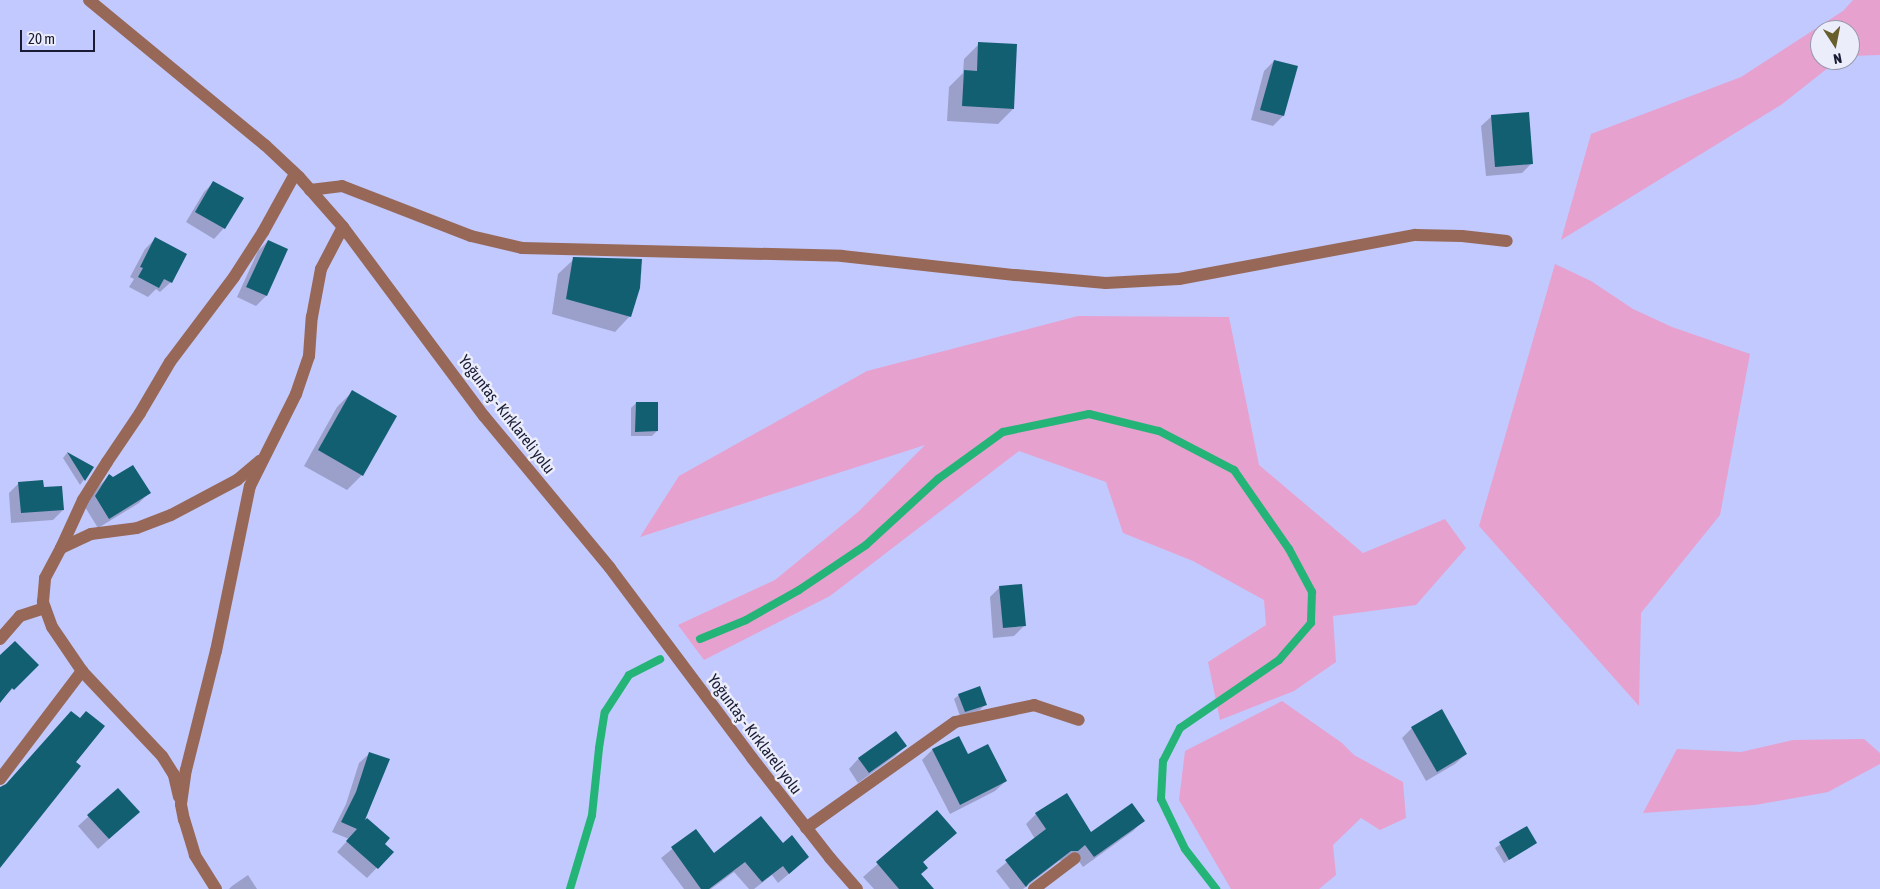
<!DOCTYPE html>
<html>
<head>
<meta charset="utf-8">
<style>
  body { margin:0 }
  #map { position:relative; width:1880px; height:889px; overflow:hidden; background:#c2c9fe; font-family:"Asap Condensed",sans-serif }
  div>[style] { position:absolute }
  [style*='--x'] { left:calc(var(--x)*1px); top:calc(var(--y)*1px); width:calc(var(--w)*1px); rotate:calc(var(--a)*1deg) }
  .green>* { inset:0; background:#e6a1cf }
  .shadow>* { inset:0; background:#0003 }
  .stream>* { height:8px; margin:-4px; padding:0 4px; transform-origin:4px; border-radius:4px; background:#25b478 }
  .building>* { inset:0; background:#135f72 }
  .minor>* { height:12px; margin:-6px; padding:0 6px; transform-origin:6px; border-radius:6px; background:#976858 }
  span { translate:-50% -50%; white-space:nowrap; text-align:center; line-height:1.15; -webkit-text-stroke:5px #ebedfb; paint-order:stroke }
  .street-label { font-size:16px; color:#191b34 }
  .north { position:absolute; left:1810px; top:20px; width:50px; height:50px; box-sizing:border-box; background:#ebedfb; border:1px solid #9799ab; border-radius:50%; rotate:169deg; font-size:14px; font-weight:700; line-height:20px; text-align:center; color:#191b34 }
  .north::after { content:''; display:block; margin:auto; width:18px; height:22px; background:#685e2b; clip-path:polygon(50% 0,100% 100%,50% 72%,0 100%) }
  .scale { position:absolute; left:20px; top:30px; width:75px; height:22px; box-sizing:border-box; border:2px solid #191b34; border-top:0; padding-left:6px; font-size:15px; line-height:18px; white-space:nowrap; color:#191b34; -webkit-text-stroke:4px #ebedfb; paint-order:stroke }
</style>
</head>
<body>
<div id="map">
  <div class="green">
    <i style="clip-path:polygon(1853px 0,1880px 0,1880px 55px,1850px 56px,1850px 30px,1820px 30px,1820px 60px,1838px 60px,1781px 105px,1561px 240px,1591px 134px,1741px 77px,1843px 11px)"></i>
    <i style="clip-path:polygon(1555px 264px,1591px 281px,1633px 309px,1672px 327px,1750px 354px,1720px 515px,1641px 613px,1639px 706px,1479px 526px)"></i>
    <i style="clip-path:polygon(1078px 316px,1229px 317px,1259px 465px,1363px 553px,1445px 519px,1466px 548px,1416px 605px,1333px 616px,1336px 662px,1294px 691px,1220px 720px,1208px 662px,1266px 625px,1264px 600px,1193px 561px,1123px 533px,1106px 482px,1019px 451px,830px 596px,704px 660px,678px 625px,775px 580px,858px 512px,925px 445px,640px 537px,679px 476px,867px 371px)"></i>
    <i style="clip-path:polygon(1282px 701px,1342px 743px,1354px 755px,1403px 782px,1406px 818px,1380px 830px,1361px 818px,1333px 845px,1336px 875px,1319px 889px,1231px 889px,1179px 800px,1185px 751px)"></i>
    <i style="clip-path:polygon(1864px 739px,1880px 753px,1880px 764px,1828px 792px,1755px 805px,1643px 813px,1677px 749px,1741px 752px,1793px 740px)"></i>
  </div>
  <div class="shadow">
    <i style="clip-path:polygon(979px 44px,1013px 109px,998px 124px,947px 121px,949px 87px,963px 73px,964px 59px)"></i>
    <i style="clip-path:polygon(1274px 61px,1283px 116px,1273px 126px,1251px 120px,1264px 71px)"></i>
    <i style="clip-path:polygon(1492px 116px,1532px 163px,1522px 173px,1486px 176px,1481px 126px)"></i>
    <i style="clip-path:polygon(214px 182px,224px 228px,214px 239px,186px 222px,204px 192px)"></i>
    <i style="clip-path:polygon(155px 239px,171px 282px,160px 292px,156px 289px,148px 297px,129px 287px,134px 279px,130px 277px,145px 249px)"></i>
    <i style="clip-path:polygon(268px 241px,287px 250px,266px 296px,256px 306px,237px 297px,258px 251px)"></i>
    <i style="clip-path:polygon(574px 259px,630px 316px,615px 332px,552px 314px,558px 274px)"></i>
    <i style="clip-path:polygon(352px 392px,362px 475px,347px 490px,304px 466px,337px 407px)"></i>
    <i style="clip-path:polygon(636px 403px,657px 431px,652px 436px,631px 436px,631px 408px)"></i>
    <i style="clip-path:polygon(67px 453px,93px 467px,80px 485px,63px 458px)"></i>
    <i style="clip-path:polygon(109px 476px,149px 493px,139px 503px,98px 528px,85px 507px,99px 486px)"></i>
    <i style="clip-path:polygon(19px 483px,43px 488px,63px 510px,53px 520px,11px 523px,9px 493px)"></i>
    <i style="clip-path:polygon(1000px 587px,1024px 626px,1014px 636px,993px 638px,990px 597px)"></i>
    <i style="clip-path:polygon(0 657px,37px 665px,0 701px)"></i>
    <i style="clip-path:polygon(959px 695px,985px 705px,980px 710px,960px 716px,954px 699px)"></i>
    <i style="clip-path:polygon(1412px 728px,1466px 754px,1455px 764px,1426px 781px,1402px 738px)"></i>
    <i style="clip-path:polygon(958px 737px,967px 756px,1006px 781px,995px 791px,950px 814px,922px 760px,932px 750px)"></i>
    <i style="clip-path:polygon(905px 746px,895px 756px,858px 783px,849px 769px,859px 758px)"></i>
    <i style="clip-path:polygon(370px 753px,362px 825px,392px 852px,367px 878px,337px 852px,349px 839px,332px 832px,346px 804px,359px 763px)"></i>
    <i style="clip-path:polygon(118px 790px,128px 822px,98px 849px,78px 826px)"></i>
    <i style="clip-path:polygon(937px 812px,955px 833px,922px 863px,920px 875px,932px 889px,874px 889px,863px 877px)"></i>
    <i style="clip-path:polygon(1036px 814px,1091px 834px,1143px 821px,1133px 831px,1083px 867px,1074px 854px,1067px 860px,1059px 861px,1023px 889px,1010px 889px,996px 871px,1035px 839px,1026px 824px)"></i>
    <i style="clip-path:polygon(1527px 827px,1536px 843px,1504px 863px,1495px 848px)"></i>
    <i style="clip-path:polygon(696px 830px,714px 854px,797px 867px,778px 883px,772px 875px,754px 889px,749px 889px,734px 872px,711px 889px,684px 889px,661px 858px)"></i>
    <i style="clip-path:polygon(248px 875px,257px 889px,229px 889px,232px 886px)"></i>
  </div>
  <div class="stream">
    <i style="--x:700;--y:639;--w:50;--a:-22.4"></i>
    <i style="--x:746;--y:620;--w:61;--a:-29.5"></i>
    <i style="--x:799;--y:590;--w:81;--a:-33.9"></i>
    <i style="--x:866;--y:545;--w:98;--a:-42.5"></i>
    <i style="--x:938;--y:479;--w:80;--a:-35.9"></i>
    <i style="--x:1003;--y:432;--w:88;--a:-11.8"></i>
    <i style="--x:1089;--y:414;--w:72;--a:13.7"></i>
    <i style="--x:1159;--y:431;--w:85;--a:27.5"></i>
    <i style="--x:1234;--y:470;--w:96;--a:55.2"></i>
    <i style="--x:1289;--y:549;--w:49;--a:61.9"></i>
    <i style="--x:1312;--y:592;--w:31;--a:92"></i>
    <i style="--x:1311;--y:623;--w:49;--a:130.9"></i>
    <i style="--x:1279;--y:660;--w:120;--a:145.5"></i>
    <i style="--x:1180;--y:728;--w:37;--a:117"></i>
    <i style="--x:1163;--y:761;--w:38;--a:93"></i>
    <i style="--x:1161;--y:799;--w:55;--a:64.4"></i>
    <i style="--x:1185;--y:849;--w:51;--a:52.2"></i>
    <i style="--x:570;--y:889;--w:77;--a:-73.4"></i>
    <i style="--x:592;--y:815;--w:67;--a:-84"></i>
    <i style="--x:599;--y:748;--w:36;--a:-81"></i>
    <i style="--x:605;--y:712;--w:44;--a:-57"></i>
    <i style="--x:629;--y:675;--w:35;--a:-27"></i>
  </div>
  <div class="building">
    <i style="clip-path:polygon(978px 42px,1017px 44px,1014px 109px,962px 106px,964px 70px,977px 71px)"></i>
    <i style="clip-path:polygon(1274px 60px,1298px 66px,1284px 116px,1260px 110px)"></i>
    <i style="clip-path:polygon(1529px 112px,1533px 164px,1495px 167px,1491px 115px)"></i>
    <i style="clip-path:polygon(213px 181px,244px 198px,225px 229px,195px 212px)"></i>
    <i style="clip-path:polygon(155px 237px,187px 254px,172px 283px,164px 279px,159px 288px,138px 277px,143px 268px,140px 267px)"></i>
    <i style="clip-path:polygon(268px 240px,288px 249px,267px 296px,246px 287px)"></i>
    <i style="clip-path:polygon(573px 257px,642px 259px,640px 288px,631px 317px,566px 299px)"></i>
    <i style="clip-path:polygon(352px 390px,397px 416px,363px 476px,318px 450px)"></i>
    <i style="clip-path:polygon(636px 402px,658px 402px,658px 431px,635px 432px)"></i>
    <i style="clip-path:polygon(67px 452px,94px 467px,85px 481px)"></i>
    <i style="clip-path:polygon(133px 465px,151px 493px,109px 519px,95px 496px,109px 474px,113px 477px)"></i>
    <i style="clip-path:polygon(43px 480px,44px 487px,62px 486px,64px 510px,21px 513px,18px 482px)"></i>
    <i style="clip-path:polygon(1022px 584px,1026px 626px,1003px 628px,999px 586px)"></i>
    <i style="clip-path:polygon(15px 641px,39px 665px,14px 690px,12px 688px,0 703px,0 655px)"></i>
    <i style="clip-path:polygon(980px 686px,987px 705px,965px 712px,958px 694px)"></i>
    <i style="clip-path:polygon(1442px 709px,1467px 754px,1437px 772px,1411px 727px)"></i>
    <i style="clip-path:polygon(71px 711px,80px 718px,86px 711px,105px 726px,76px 762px,81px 766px,0 868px,0 787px,6px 784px)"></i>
    <i style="clip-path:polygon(896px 731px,907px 746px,869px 773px,858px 758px)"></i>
    <i style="clip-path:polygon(959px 736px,968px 754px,988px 744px,1007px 781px,960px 805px,932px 749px)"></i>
    <i style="clip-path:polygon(369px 752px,390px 759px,365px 820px,367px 818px,390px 838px,385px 844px,394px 852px,378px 869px,346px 841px,357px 829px,341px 822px,356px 792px)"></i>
    <i style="clip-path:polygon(118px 788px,140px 812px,109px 839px,87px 815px)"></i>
    <i style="clip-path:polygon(1067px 793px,1091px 832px,1132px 803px,1145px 821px,1094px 857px,1085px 845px,1078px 851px,1071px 851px,1029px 883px,1026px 887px,1005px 860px,1046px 829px,1035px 813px)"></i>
    <i style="clip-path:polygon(937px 810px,957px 833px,923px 862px,928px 868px,921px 874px,934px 889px,899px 889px,876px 862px)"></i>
    <i style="clip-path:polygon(761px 816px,783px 843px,792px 835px,809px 857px,789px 874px,783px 866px,762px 882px,745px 862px,709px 889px,701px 889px,671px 847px,696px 829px,714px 853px)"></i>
    <i style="clip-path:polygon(1527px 826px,1537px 843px,1509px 860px,1499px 842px)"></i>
  </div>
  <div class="minor">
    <i style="--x:89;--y:0;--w:228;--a:39.5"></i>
    <i style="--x:265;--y:145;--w:47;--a:43.3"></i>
    <i style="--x:299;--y:177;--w:67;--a:48.7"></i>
    <i style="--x:343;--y:227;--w:236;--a:53.3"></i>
    <i style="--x:484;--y:416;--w:197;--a:50.3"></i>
    <i style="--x:610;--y:568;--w:237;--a:53.2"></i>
    <i style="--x:752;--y:758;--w:127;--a:52"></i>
    <i style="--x:830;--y:858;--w:41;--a:48.9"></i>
    <i style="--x:310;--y:190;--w:32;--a:-7"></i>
    <i style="--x:342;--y:186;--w:138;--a:21.2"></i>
    <i style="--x:471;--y:236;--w:52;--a:13.2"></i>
    <i style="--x:522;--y:248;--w:320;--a:1.4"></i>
    <i style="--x:842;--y:256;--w:174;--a:6.3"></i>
    <i style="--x:1015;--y:275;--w:91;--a:5"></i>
    <i style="--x:1106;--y:283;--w:73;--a:-3.1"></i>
    <i style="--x:1179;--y:279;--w:240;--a:-10.6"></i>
    <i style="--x:1415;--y:235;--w:47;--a:1.2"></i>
    <i style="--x:1462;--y:236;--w:45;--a:6.3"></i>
    <i style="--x:61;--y:548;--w:53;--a:-65.4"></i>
    <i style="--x:83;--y:500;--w:45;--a:-57.7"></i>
    <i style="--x:107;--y:462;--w:59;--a:-56"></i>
    <i style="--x:140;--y:413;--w:59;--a:-59.5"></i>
    <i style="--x:170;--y:362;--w:106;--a:-53"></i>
    <i style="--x:234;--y:277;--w:54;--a:-57.2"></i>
    <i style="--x:263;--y:232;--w:66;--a:-61.1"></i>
    <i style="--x:0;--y:639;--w:30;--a:-49"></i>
    <i style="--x:20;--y:616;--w:26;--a:-18"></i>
    <i style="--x:0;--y:779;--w:136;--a:-52.8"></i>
    <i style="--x:179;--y:797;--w:23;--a:-103"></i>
    <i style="--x:174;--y:775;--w:22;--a:-122"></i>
    <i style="--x:162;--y:756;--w:117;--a:-133.3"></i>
    <i style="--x:82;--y:671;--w:53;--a:-124.3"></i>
    <i style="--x:52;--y:627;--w:27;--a:-110"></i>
    <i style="--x:43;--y:602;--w:24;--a:-85"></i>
    <i style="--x:45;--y:578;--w:34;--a:-62"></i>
    <i style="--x:61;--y:548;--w:33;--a:-25"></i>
    <i style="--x:91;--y:534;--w:46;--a:-7.4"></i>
    <i style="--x:137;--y:528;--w:36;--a:-21"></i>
    <i style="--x:171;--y:515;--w:75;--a:-27.9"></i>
    <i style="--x:237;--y:480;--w:30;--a:-40"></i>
    <i style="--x:806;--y:828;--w:183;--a:-35.4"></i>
    <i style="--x:955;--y:722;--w:81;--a:-12.1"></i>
    <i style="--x:1034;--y:705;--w:47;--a:18.4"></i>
    <i style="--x:216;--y:889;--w:40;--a:-122"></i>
    <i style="--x:195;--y:855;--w:37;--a:-107"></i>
    <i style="--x:184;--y:820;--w:16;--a:-101"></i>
    <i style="--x:181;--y:804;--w:34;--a:-82"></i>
    <i style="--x:186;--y:770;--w:123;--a:-75.9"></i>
    <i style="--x:216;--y:651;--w:168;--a:-78.4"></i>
    <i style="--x:250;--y:486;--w:103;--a:-63.4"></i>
    <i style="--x:296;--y:394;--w:40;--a:-71.1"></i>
    <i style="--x:309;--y:356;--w:39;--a:-86"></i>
    <i style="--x:312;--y:317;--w:49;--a:-79.4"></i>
    <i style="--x:321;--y:269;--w:47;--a:-62.4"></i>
    <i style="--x:1034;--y:889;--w:51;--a:-37.1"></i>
  </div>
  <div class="street-label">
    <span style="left:507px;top:414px;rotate:52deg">Yoğuntaş - Kırklareli yolu</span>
    <span style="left:755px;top:734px;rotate:53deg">Yoğuntaş - Kırklareli yolu</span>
  </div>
  <div class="north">N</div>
  <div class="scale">20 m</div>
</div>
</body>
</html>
